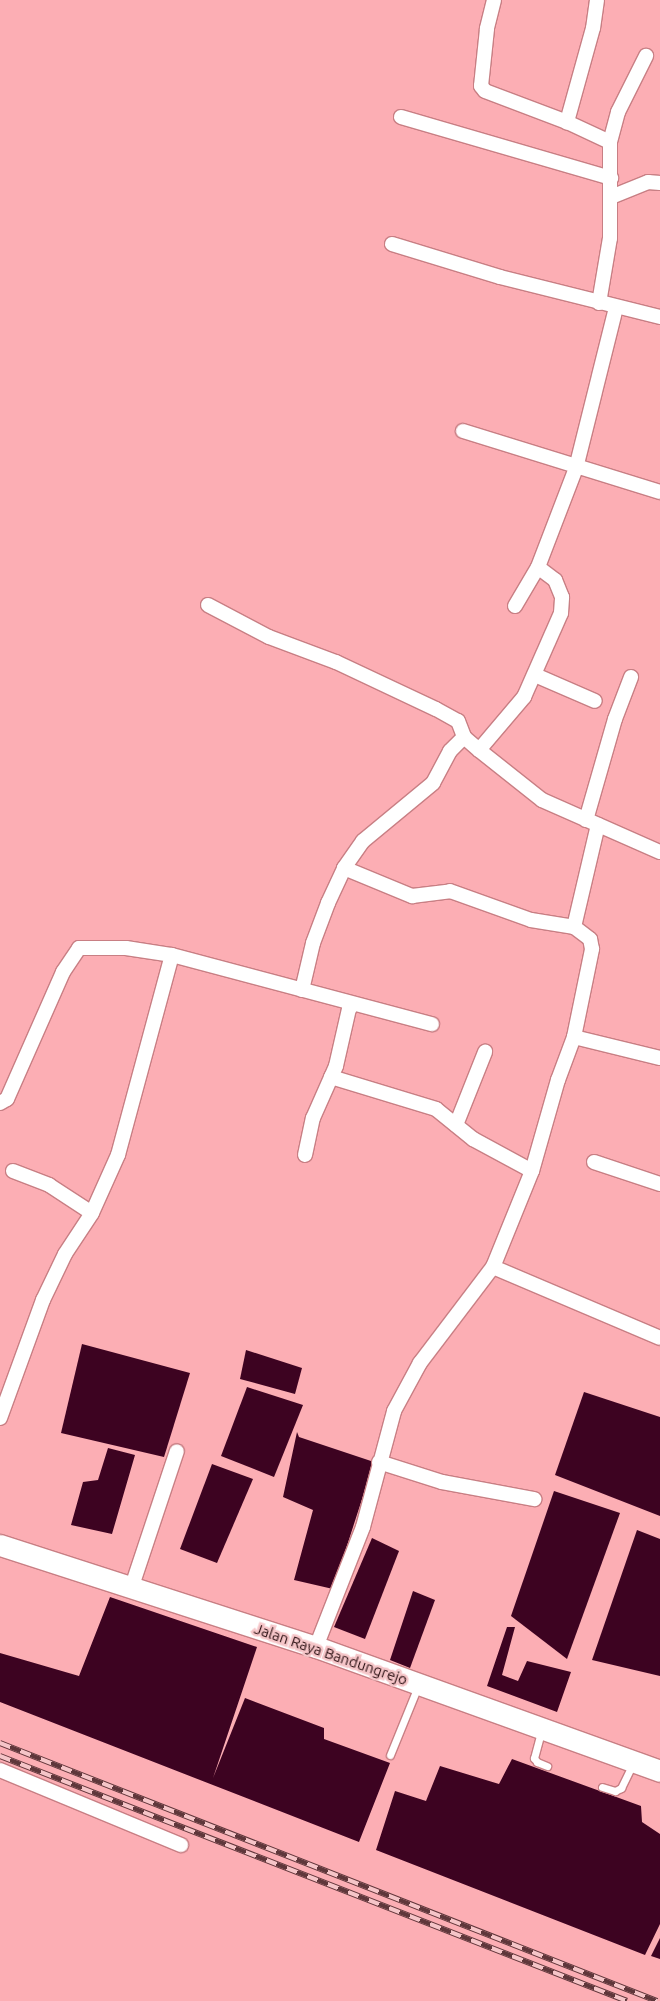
<!DOCTYPE html>
<html>
<head>
<meta charset="utf-8">
<style>
  body { margin:0 }
  #map { position:relative; width:660px; height:2001px; overflow:hidden; background:#fcaeb4; font-family:Ubuntu,sans-serif }
  div>[style] { position:absolute }
  [style*='--x'] { left:calc(var(--x)*1px); top:calc(var(--y)*1px); width:calc(var(--w)*1px); rotate:calc(var(--a)*1deg) }
  .building>* { inset:0; background:#3d0321 }
  .roads { filter:drop-shadow(1px 0 #c87f84) drop-shadow(-1px 0 #c87f84) drop-shadow(0 1px #c87f84) drop-shadow(0 -1px #c87f84) }
  .service>* { height:7px; margin:-3.5px; padding:0 3.5px; transform-origin:3.5px; border-radius:3.5px; background:#fff }
  .minor>* { height:14px; margin:-7px; padding:0 7px; transform-origin:7px; border-radius:7px; background:#fff }
  .primary>* { height:21px; margin:-10.5px; padding:0 10.5px; transform-origin:10.5px; border-radius:10.5px; background:#fff }
  .rail>* { height:5.5px; margin-top:-2.75px; transform-origin:0; background:repeating-linear-gradient(90deg,#f5c5c8 0 11px,#5f373b 0 22px); box-sizing:border-box; border-block:1px solid #5f373b }
  span { translate:-50% -50%; white-space:nowrap; text-align:center; line-height:1.15; -webkit-text-stroke:5px #f5c5c8; paint-order:stroke }
  .street-label { font-size:15px; color:#290e11 }
</style>
</head>
<body>
<div id="map">
  <div class="building">
    <i style="clip-path:polygon(82px 1344px,190px 1373px,164px 1457px,61px 1433px)"></i>
    <i style="clip-path:polygon(246px 1350px,302px 1368px,295px 1394px,240px 1379px)"></i>
    <i style="clip-path:polygon(247px 1387px,303px 1405px,274px 1477px,221px 1456px)"></i>
    <i style="clip-path:polygon(584px 1392px,660px 1417px,660px 1516px,555px 1475px)"></i>
    <i style="clip-path:polygon(297px 1432px,299px 1437px,374px 1462px,333px 1589px,294px 1580px,313px 1510px,283px 1497px)"></i>
    <i style="clip-path:polygon(108px 1448px,135px 1455px,112px 1534px,71px 1525px,83px 1482px,98px 1480px)"></i>
    <i style="clip-path:polygon(212px 1464px,253px 1479px,217px 1563px,180px 1549px)"></i>
    <i style="clip-path:polygon(554px 1491px,620px 1513px,567px 1659px,511px 1616px)"></i>
    <i style="clip-path:polygon(637px 1530px,660px 1539px,660px 1676px,592px 1660px)"></i>
    <i style="clip-path:polygon(372px 1538px,399px 1551px,365px 1639px,334px 1627px)"></i>
    <i style="clip-path:polygon(413px 1591px,435px 1600px,410px 1668px,390px 1660px)"></i>
    <i style="clip-path:polygon(110px 1597px,257px 1647px,213px 1778px,245px 1698px,324px 1728px,324px 1739px,390px 1763px,359px 1842px,0 1702px,0 1653px,79px 1676px)"></i>
    <i style="clip-path:polygon(507px 1627px,515px 1627px,502px 1675px,518px 1681px,527px 1661px,571px 1672px,557px 1712px,487px 1686px)"></i>
    <i style="clip-path:polygon(512px 1759px,641px 1806px,642px 1822px,660px 1834px,660px 1924px,645px 1955px,376px 1850px,395px 1791px,426px 1801px,440px 1766px,499px 1784px)"></i>
    <i style="clip-path:polygon(660px 1938px,660px 1959px,651px 1956px)"></i>
  </div>
  <div class="roads">
    <div class="service">
      <i style="--x:541;--y:1732;--w:27;--a:105"></i>
      <i style="--x:534;--y:1758;--w:5;--a:53"></i>
      <i style="--x:537;--y:1762;--w:11;--a:22"></i>
      <i style="--x:390;--y:1755;--w:74;--a:-67.9"></i>
      <i style="--x:602;--y:1787;--w:14;--a:17"></i>
      <i style="--x:615;--y:1791;--w:7;--a:-27"></i>
      <i style="--x:621;--y:1788;--w:25;--a:-64"></i>
    </div>
    <div class="minor">
      <i style="--x:494;--y:0;--w:30;--a:104"></i>
      <i style="--x:487;--y:29;--w:57;--a:96"></i>
      <i style="--x:481;--y:86;--w:6;--a:51"></i>
      <i style="--x:485;--y:91;--w:88;--a:20.7"></i>
      <i style="--x:597;--y:0;--w:28;--a:98"></i>
      <i style="--x:593;--y:28;--w:98;--a:105.5"></i>
      <i style="--x:567;--y:122;--w:47;--a:24.9"></i>
      <i style="--x:401;--y:117;--w:219;--a:16.2"></i>
      <i style="--x:611;--y:197;--w:40;--a:-22"></i>
      <i style="--x:648;--y:182;--w:12;--a:5"></i>
      <i style="--x:392;--y:244;--w:113;--a:17"></i>
      <i style="--x:500;--y:277;--w:165;--a:14"></i>
      <i style="--x:599;--y:303;--w:66;--a:-80.4"></i>
      <i style="--x:610;--y:238;--w:96;--a:-90"></i>
      <i style="--x:610;--y:142;--w:31;--a:-75"></i>
      <i style="--x:618;--y:112;--w:63;--a:-63.4"></i>
      <i style="--x:463;--y:431;--w:206;--a:17.2"></i>
      <i style="--x:208;--y:605;--w:69;--a:27.7"></i>
      <i style="--x:269;--y:637;--w:72;--a:20.5"></i>
      <i style="--x:336;--y:662;--w:110;--a:25.2"></i>
      <i style="--x:436;--y:709;--w:25;--a:29"></i>
      <i style="--x:458;--y:721;--w:17;--a:69"></i>
      <i style="--x:515;--y:606;--w:45;--a:-59.5"></i>
      <i style="--x:538;--y:567;--w:106;--a:-69"></i>
      <i style="--x:576;--y:468;--w:166;--a:-76"></i>
      <i style="--x:535;--y:675;--w:65;--a:23.4"></i>
      <i style="--x:479;--y:750;--w:80;--a:38.4"></i>
      <i style="--x:542;--y:800;--w:129;--a:23.8"></i>
      <i style="--x:586;--y:820;--w:105;--a:-74"></i>
      <i style="--x:615;--y:719;--w:45;--a:-69.1"></i>
      <i style="--x:344;--y:868;--w:74;--a:22.4"></i>
      <i style="--x:412;--y:896;--w:38;--a:-7"></i>
      <i style="--x:450;--y:891;--w:86;--a:19.7"></i>
      <i style="--x:531;--y:920;--w:44;--a:9.2"></i>
      <i style="--x:302;--y:990;--w:48;--a:-76.8"></i>
      <i style="--x:313;--y:943;--w:43;--a:-69.4"></i>
      <i style="--x:328;--y:903;--w:38;--a:-65"></i>
      <i style="--x:344;--y:868;--w:33;--a:-55"></i>
      <i style="--x:363;--y:841;--w:91;--a:-39.6"></i>
      <i style="--x:433;--y:783;--w:36;--a:-62"></i>
      <i style="--x:450;--y:751;--w:20;--a:-45"></i>
      <i style="--x:464;--y:737;--w:20;--a:41"></i>
      <i style="--x:479;--y:750;--w:70;--a:-49.7"></i>
      <i style="--x:524;--y:697;--w:92;--a:-66.2"></i>
      <i style="--x:561;--y:613;--w:16;--a:-86"></i>
      <i style="--x:562;--y:597;--w:18;--a:-112"></i>
      <i style="--x:555;--y:580;--w:21;--a:-143"></i>
      <i style="--x:574;--y:1037;--w:89;--a:13.7"></i>
      <i style="--x:331;--y:1077;--w:110;--a:16.9"></i>
      <i style="--x:436;--y:1109;--w:48;--a:39"></i>
      <i style="--x:473;--y:1139;--w:67;--a:28.5"></i>
      <i style="--x:0;--y:1103;--w:8;--a:-30"></i>
      <i style="--x:7;--y:1099;--w:139;--a:-66.2"></i>
      <i style="--x:63;--y:972;--w:29;--a:-56"></i>
      <i style="--x:79;--y:948;--w:47;--a:0"></i>
      <i style="--x:126;--y:948;--w:47;--a:8.7"></i>
      <i style="--x:456;--y:1125;--w:79;--a:-68.3"></i>
      <i style="--x:305;--y:1155;--w:38;--a:-78"></i>
      <i style="--x:313;--y:1118;--w:57;--a:-66.1"></i>
      <i style="--x:336;--y:1066;--w:58;--a:-77.2"></i>
      <i style="--x:349;--y:1009;--w:6;--a:-51"></i>
      <i style="--x:594;--y:1162;--w:70;--a:18.4"></i>
      <i style="--x:13;--y:1171;--w:39;--a:21"></i>
      <i style="--x:49;--y:1185;--w:51;--a:33.1"></i>
      <i style="--x:493;--y:1267;--w:181;--a:23"></i>
      <i style="--x:0;--y:1418;--w:126;--a:-70"></i>
      <i style="--x:43;--y:1300;--w:51;--a:-64.4"></i>
      <i style="--x:65;--y:1254;--w:49;--a:-56.6"></i>
      <i style="--x:92;--y:1213;--w:64;--a:-65.9"></i>
      <i style="--x:118;--y:1155;--w:207;--a:-74.9"></i>
      <i style="--x:172;--y:955;--w:269;--a:14.9"></i>
      <i style="--x:379;--y:1462;--w:66;--a:17.6"></i>
      <i style="--x:442;--y:1482;--w:94;--a:10.5"></i>
      <i style="--x:131;--y:1589;--w:145;--a:-71.6"></i>
      <i style="--x:316;--y:1647;--w:129;--a:-68.6"></i>
      <i style="--x:363;--y:1527;--w:120;--a:-75"></i>
      <i style="--x:394;--y:1411;--w:55;--a:-61.6"></i>
      <i style="--x:420;--y:1363;--w:121;--a:-52.8"></i>
      <i style="--x:493;--y:1267;--w:104;--a:-67.9"></i>
      <i style="--x:532;--y:1171;--w:95;--a:-74.1"></i>
      <i style="--x:558;--y:1080;--w:46;--a:-69.6"></i>
      <i style="--x:574;--y:1037;--w:90;--a:-78.4"></i>
      <i style="--x:592;--y:949;--w:10;--a:-101"></i>
      <i style="--x:590;--y:939;--w:20;--a:-143"></i>
      <i style="--x:574;--y:927;--w:105;--a:-76.8"></i>
      <i style="--x:0;--y:1770;--w:196;--a:22.5"></i>
    </div>
    <div class="primary">
      <i style="--x:0;--y:1545;--w:332;--a:17.9"></i>
      <i style="--x:316;--y:1647;--w:366;--a:19.8"></i>
    </div>
  </div>
  <div class="rail">
    <i style="--x:0;--y:1743;--w:706;--a:21.44"></i>
    <i style="--x:0;--y:1756;--w:673;--a:21.34"></i>
  </div>
  <div class="street-label">
    <span style="left:331px;top:1654px;rotate:19deg">Jalan Raya Bandungrejo</span>
  </div>
</div>
</body>
</html>
